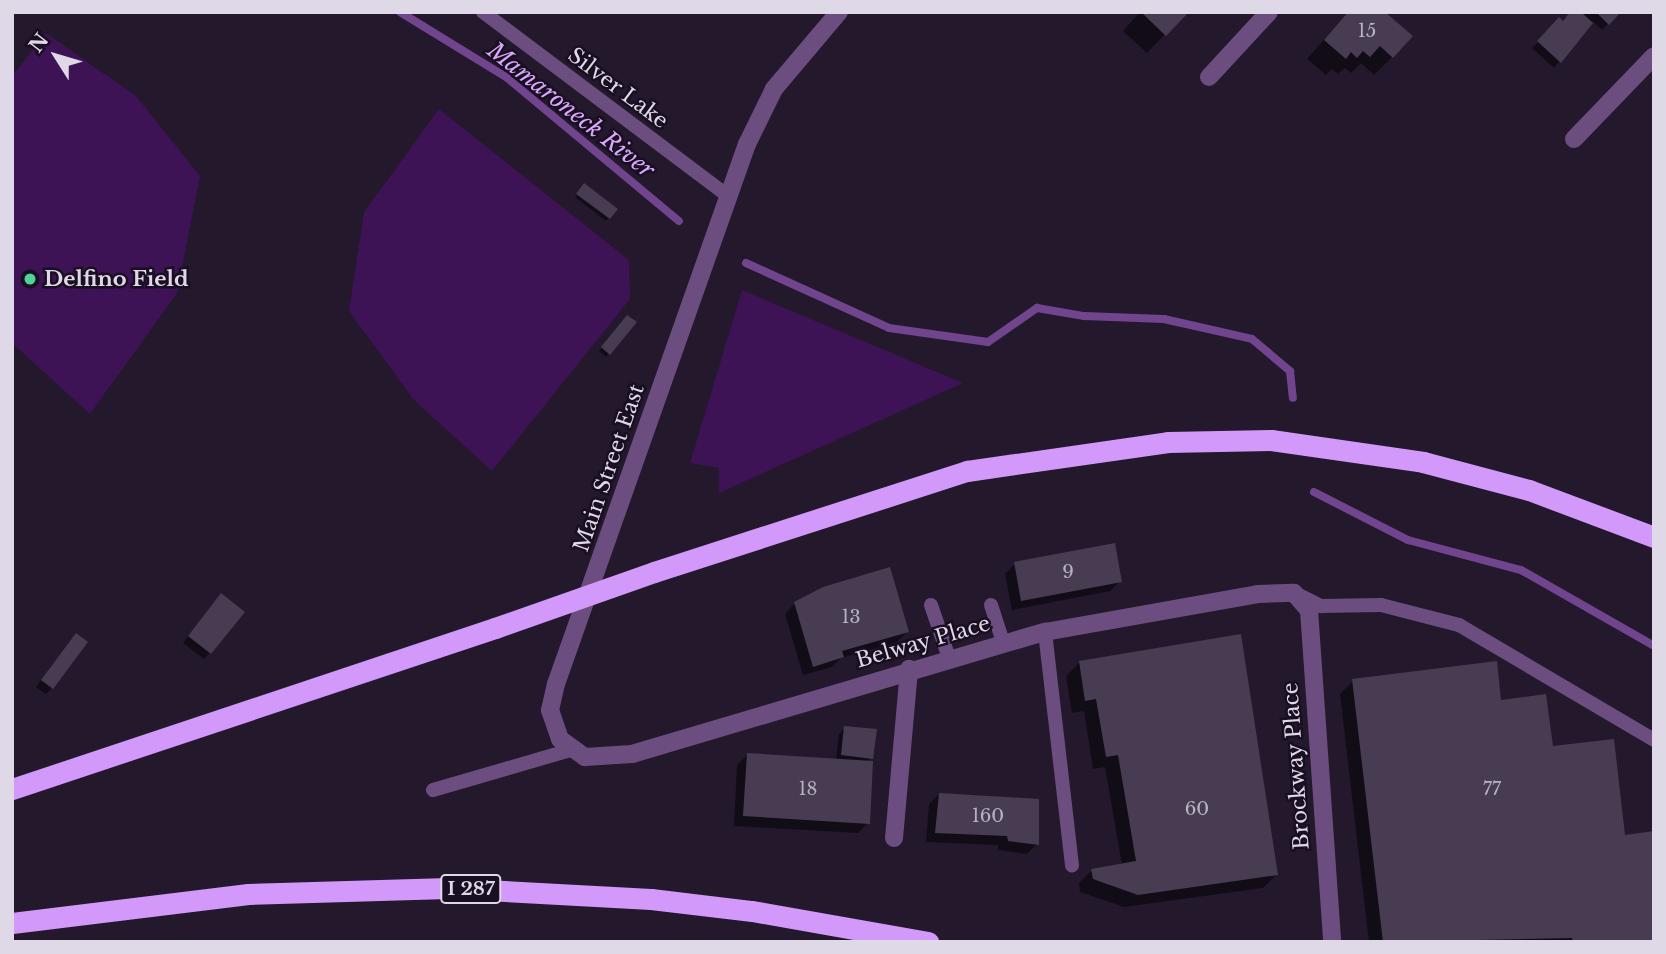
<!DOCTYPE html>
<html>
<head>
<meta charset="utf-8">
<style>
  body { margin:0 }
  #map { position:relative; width:1666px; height:954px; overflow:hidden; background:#23182c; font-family:"Libre Baskerville",serif }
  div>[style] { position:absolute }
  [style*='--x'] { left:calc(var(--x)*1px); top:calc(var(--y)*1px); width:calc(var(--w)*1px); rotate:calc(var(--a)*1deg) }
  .green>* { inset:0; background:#3d1355 }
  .shadow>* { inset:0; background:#0007 }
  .stream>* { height:8px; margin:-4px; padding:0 4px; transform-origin:4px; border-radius:4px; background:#71448e }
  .building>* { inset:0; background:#483c52 }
  .service>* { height:14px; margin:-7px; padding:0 7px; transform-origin:7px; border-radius:7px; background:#6b4e7f }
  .minor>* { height:18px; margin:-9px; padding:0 9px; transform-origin:9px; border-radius:9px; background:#6b4e7f }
  .tertiary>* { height:18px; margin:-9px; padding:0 9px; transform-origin:9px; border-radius:9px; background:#6b4e7f }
  .motorway>* { height:21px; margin:-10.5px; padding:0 10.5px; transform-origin:10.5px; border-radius:10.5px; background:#d299fa }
  .motorway-bridge>* { height:21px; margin:-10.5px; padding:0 10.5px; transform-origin:10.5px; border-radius:10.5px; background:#d299fa }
  .dots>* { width:19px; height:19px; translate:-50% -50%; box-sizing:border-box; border:4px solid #1a0e22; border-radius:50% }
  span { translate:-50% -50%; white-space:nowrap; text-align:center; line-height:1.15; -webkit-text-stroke:5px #1a0e22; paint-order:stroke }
  .number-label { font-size:18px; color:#b9b1c1 }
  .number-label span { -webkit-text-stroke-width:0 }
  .shield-label span { padding:2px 5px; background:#1a0e22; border:2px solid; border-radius:5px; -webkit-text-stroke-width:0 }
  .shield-label { font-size:19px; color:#dfd8e6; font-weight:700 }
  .street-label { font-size:21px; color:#dfd8e6 }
  .poi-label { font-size:21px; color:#dfd8e6; font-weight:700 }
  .left { translate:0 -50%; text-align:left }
  .water-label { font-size:23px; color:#d8a9fa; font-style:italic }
  .frame { position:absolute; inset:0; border:14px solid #dfd8e6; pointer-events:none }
  .north { position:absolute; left:21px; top:21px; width:70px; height:70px; -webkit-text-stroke:5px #1a0e22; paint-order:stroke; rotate:307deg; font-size:19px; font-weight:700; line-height:28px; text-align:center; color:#dfd8e6 }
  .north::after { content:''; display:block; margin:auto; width:24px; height:32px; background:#dfd8e6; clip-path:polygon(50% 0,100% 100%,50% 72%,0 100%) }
</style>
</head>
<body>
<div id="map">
  <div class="green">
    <i style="clip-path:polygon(46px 33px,136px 96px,200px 176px,177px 293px,90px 414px,12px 343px,12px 76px)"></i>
    <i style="clip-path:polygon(439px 109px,629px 260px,630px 299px,492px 471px,414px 400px,349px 311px,364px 212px)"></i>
    <i style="clip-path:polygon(742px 290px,963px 383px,719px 493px,719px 468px,690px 463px)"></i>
  </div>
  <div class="shadow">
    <i style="clip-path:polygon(1140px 12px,1186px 12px,1147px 53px,1123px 31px)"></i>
    <i style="clip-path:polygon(1348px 12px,1392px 57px,1374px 75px,1361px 63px,1351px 73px,1345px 68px,1338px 74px,1332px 69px,1326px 75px,1307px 59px)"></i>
    <i style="clip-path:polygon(1572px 12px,1619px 12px,1602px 30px,1592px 21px,1554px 68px,1532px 48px)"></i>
    <i style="clip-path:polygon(582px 188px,616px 209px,606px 221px,575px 197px)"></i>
    <i style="clip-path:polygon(625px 320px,634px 323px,606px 357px,599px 351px)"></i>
    <i style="clip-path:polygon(1015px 564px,1120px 581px,1110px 591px,1012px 610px,1005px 574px)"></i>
    <i style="clip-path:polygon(215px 602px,210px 653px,204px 659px,183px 643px)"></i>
    <i style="clip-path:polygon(795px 603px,907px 632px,897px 642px,841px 658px,832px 667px,803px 675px,785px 614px)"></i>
    <i style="clip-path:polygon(70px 642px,52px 688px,46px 694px,36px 687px)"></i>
    <i style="clip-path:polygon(1079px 663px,1276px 875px,1263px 888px,1124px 907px,1080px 892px,1079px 883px,1092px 870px,1122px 865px,1105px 767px,1093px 769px,1084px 711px,1072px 713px,1066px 676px)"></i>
    <i style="clip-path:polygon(1353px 681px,1500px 702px,1551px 748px,1654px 942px,1369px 942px,1340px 694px)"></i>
    <i style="clip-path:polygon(845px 728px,872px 758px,867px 762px,868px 823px,858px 833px,734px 826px,737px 765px,747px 755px,836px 760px,839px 734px)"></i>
    <i style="clip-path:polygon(939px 794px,1037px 844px,1027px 854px,998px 850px,998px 845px,926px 842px,929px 804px)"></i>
  </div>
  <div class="stream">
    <i style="--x:400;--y:12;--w:124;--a:31.5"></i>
    <i style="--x:506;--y:77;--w:225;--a:39.8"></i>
    <i style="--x:746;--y:263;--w:157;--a:24.4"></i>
    <i style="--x:889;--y:328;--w:100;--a:8"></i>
    <i style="--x:988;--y:342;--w:60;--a:-34.8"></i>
    <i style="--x:1037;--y:308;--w:48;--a:9.7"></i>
    <i style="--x:1084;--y:316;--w:80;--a:2.1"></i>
    <i style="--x:1164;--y:319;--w:90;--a:12.8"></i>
    <i style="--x:1252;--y:339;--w:50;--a:40.1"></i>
    <i style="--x:1290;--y:371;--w:27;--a:84"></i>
    <i style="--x:1314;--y:492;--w:106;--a:27.1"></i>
    <i style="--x:1408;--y:540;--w:117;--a:14.9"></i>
    <i style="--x:1521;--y:570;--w:153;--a:29.7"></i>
  </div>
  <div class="building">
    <i style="clip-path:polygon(1141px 12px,1189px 12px,1166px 36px)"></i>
    <i style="clip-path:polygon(1348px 12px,1385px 12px,1413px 36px,1393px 58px,1380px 46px,1370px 57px,1363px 51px,1357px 58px,1351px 52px,1346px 59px,1324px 40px)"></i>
    <i style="clip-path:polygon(1570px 12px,1581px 12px,1593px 23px,1561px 63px,1537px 41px,1559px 17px,1563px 21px)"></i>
    <i style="clip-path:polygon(1596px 12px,1621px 12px,1609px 25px)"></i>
    <i style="clip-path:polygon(584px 183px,618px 209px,610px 219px,576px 194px)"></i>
    <i style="clip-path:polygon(627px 315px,637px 322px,610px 355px,601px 347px)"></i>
    <i style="clip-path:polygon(1115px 543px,1122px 582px,1021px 601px,1014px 562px)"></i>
    <i style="clip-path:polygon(890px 567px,909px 632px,842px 651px,844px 657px,813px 667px,794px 602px,823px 587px)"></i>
    <i style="clip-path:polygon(221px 593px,245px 612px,211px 654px,188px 636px)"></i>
    <i style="clip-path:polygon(76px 633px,88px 642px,53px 689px,41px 680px)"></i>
    <i style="clip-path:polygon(1241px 634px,1278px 875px,1138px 895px,1093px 879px,1091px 869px,1136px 861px,1118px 755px,1106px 757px,1096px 699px,1085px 701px,1079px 661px)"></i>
    <i style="clip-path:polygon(1497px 661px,1501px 700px,1546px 694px,1553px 746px,1614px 739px,1625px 835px,1654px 831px,1654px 942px,1573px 942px,1572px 938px,1383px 942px,1352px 679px)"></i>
    <i style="clip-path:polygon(844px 726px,877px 729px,873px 759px,841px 755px)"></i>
    <i style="clip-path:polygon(747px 753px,873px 761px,870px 824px,743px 816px)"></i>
    <i style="clip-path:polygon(939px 793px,1039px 799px,1039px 845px,1008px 841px,1007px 836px,935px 833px)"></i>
  </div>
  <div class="service">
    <i style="--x:483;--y:12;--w:306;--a:36.9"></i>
    <i style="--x:1299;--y:595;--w:25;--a:27"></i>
    <i style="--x:1321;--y:606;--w:60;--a:-1"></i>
    <i style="--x:1381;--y:605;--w:81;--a:14.4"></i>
    <i style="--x:1459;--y:625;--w:226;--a:30.5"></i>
    <i style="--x:931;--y:605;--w:56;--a:71.2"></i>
    <i style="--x:991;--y:605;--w:40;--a:72"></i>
    <i style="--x:1045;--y:632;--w:235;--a:83.4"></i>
    <i style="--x:433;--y:790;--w:144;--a:-16.2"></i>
  </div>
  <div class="minor">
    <i style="--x:1209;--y:77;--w:88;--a:-47.3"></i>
    <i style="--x:1574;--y:139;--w:115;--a:-46.1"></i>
    <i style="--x:894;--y:838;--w:170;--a:-84.9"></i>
  </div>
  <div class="tertiary">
    <i style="--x:839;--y:12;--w:101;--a:130.2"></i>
    <i style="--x:774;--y:89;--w:61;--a:116.1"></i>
    <i style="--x:747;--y:144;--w:573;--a:109.48"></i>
    <i style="--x:556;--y:684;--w:27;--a:103"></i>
    <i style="--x:550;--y:710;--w:31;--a:71"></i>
    <i style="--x:560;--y:739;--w:31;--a:36"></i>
    <i style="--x:585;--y:757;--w:47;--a:-3.7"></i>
    <i style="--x:632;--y:754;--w:431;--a:-16.5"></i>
    <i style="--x:1045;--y:632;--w:216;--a:-10.1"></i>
    <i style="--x:1258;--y:594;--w:36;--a:-2"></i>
    <i style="--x:1294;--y:593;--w:23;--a:49"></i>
    <i style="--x:1309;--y:610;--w:333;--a:86"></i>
  </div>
  <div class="motorway">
    <i style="--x:654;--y:572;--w:329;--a:-17.9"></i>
    <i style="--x:967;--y:471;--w:203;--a:-8.2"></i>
    <i style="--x:1168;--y:442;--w:103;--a:-1.1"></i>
    <i style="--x:1271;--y:440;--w:154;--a:8.2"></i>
    <i style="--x:1423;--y:462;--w:110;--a:14.8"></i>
    <i style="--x:1529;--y:490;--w:134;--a:20.6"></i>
    <i style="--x:12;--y:789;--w:509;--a:-18.43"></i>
    <i style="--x:12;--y:923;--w:238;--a:-7"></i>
    <i style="--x:248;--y:894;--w:200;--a:-1.7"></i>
    <i style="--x:448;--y:888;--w:203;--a:3.1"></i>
    <i style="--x:651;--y:899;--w:102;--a:6.8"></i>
    <i style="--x:752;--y:911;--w:179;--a:10"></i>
  </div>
  <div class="motorway-bridge">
    <i style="--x:495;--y:628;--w:169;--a:-19.4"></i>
  </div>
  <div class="dots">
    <i style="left:30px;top:279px;background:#50d398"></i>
  </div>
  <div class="number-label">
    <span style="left:1367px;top:31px">15</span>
    <span style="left:1068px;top:572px">9</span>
    <span style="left:851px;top:617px">13</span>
    <span style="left:808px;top:789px">18</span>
    <span style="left:1492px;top:789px">77</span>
    <span style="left:1197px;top:809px">60</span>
    <span style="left:988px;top:816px">160</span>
  </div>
  <div class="shield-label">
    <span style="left:471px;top:889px">I 287</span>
  </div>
  <div class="street-label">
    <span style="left:618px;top:88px;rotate:37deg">Silver Lake</span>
    <span style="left:609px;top:468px;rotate:-71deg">Main Street East</span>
    <span style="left:923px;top:642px;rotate:-16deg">Belway Place</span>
    <span style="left:1296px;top:766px;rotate:-94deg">Brockway Place</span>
  </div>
  <div class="poi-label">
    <span class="left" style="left:44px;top:279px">Delfino Field</span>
  </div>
  <div class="water-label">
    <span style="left:571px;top:110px;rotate:38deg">Mamaroneck River</span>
  </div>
  <div class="frame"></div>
  <div class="north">N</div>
</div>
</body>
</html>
